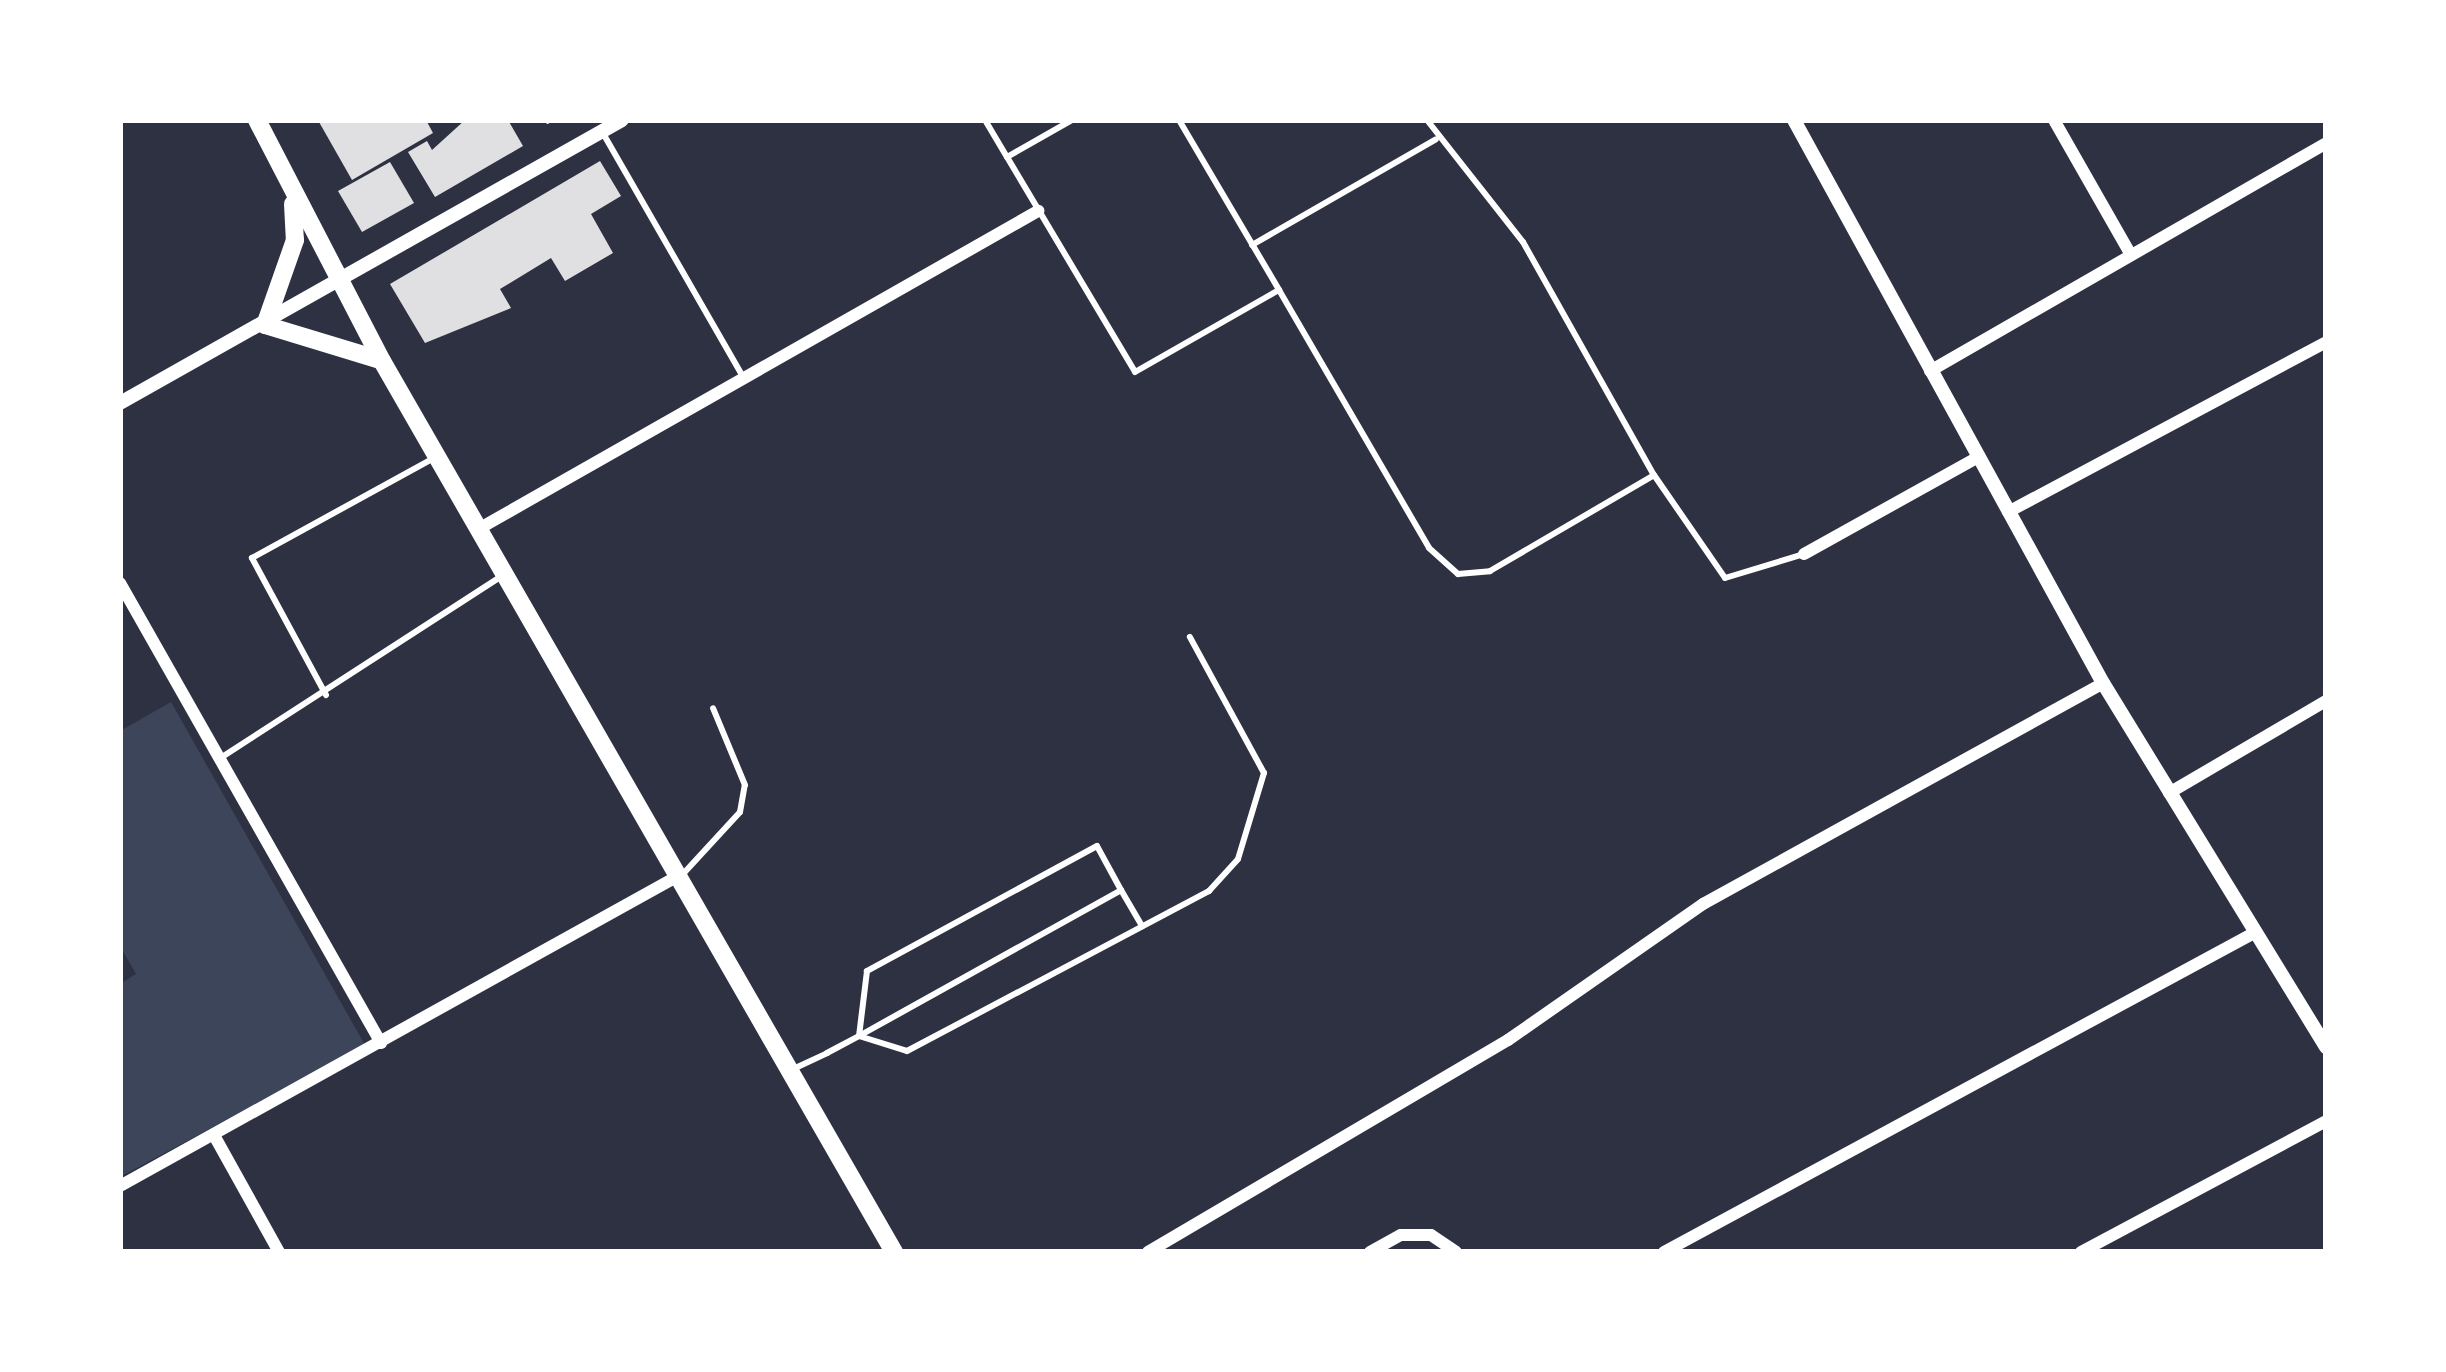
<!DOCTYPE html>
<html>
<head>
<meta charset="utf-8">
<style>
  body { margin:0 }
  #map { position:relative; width:2446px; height:1372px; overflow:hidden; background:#2d3142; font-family:Figtree,sans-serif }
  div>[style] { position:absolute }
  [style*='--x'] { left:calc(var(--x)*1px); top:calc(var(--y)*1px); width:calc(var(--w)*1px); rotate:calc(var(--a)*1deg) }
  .green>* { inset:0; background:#3c4559 }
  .building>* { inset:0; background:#e0e0e3 }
  .service>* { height:6px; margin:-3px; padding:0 3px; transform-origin:3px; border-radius:3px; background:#fff }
  .minor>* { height:12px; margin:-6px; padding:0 6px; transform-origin:6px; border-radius:6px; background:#fff }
  .tertiary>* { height:14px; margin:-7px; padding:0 7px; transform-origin:7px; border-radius:7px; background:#fff }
  .primary>* { height:18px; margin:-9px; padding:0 9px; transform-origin:9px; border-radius:9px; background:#fff }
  span { translate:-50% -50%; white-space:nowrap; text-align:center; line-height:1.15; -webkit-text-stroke:10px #fff; paint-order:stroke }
  .frame { position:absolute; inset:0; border:123px solid #fff; pointer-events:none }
</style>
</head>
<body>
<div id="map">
  <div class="green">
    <i style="clip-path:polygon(171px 702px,365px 1045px,120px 1177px,120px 984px,136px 974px,120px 946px,120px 731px)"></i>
  </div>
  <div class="building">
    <i style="clip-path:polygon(426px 120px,433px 133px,352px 180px,319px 122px)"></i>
    <i style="clip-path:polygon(465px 120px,508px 120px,523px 146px,435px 197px,408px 152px,427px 141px,432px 150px)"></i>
    <i style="clip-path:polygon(600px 161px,621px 196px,591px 214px,613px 253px,565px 281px,551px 258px,500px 289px,511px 308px,425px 343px,390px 284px)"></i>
    <i style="clip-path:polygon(390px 162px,414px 203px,362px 232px,338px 191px)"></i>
  </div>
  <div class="service">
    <i style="--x:547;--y:120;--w:1;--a:45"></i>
    <i style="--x:985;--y:120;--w:43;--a:59.3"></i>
    <i style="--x:1007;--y:157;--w:75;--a:-29.6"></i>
    <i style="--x:1179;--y:120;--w:197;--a:59.5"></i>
    <i style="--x:1427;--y:120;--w:155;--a:51.8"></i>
    <i style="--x:1523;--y:242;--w:267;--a:60.7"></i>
    <i style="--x:604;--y:135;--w:280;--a:60.1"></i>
    <i style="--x:1007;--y:157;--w:250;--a:59.2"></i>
    <i style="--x:1135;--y:372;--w:166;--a:-29.7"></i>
    <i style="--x:1279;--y:290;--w:298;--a:59.8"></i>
    <i style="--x:1429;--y:548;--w:39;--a:42"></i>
    <i style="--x:1458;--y:574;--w:32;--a:-5"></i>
    <i style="--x:1490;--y:571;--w:190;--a:-30.3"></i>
    <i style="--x:1654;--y:475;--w:125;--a:55.4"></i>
    <i style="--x:1725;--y:578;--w:83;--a:-16.9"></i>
    <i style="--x:1252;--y:245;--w:212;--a:-29.9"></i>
    <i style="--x:326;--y:695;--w:156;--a:-118.4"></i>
    <i style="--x:252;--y:558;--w:210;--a:-28.8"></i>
    <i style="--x:222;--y:757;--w:333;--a:-32.9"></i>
    <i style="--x:683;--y:874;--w:84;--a:-47.4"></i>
    <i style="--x:740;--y:812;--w:27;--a:-80"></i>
    <i style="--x:745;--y:785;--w:83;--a:-112.6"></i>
    <i style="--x:1121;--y:890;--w:42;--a:59.7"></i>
    <i style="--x:859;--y:1036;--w:50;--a:17.4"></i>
    <i style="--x:907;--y:1051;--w:342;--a:-27.9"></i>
    <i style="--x:1209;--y:891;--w:43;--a:-47.8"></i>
    <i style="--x:1238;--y:859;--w:90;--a:-73.2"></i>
    <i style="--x:1264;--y:773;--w:155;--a:-118.6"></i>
    <i style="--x:791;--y:1070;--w:40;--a:-25"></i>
    <i style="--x:827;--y:1053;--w:36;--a:-28"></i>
    <i style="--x:859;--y:1036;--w:300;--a:-29.1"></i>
    <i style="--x:1121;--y:890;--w:50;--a:-118.6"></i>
    <i style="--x:1097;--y:846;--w:262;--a:151.5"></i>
    <i style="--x:867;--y:971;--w:65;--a:97"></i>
  </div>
  <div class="minor">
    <i style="--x:2054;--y:120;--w:155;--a:60.3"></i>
    <i style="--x:1930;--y:371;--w:457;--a:-29.9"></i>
    <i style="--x:2008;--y:512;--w:361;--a:-28.1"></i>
    <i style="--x:482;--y:527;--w:640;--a:-29.61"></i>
    <i style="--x:1804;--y:554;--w:199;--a:-29.1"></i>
    <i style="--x:120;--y:583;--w:529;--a:60.43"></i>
    <i style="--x:2169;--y:793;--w:182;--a:-30.4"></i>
    <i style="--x:215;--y:1137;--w:132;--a:60.9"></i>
    <i style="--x:120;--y:1186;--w:641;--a:-29.05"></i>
    <i style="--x:1148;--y:1252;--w:418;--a:-30.5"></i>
    <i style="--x:1508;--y:1040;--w:238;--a:-34.9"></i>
    <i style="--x:1703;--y:904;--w:457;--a:-28.9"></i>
    <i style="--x:1370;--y:1252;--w:35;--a:-29"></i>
    <i style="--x:1401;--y:1235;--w:30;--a:0"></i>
    <i style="--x:1431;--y:1235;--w:30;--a:34"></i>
    <i style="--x:1664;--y:1252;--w:671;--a:-28.4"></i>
    <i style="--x:2081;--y:1252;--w:278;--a:-28.1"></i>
  </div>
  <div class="tertiary">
    <i style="--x:1794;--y:120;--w:642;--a:61.24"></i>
    <i style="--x:2103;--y:683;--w:427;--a:58.5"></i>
    <i style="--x:120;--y:403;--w:576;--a:-29.41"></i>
  </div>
  <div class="primary">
    <i style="--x:257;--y:120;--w:271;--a:62.6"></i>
    <i style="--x:382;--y:361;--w:1028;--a:60.12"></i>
    <i style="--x:293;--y:204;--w:36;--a:87"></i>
    <i style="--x:295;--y:240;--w:90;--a:109.4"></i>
    <i style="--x:265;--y:325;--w:120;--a:16.9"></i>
  </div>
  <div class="frame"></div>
</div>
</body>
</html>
